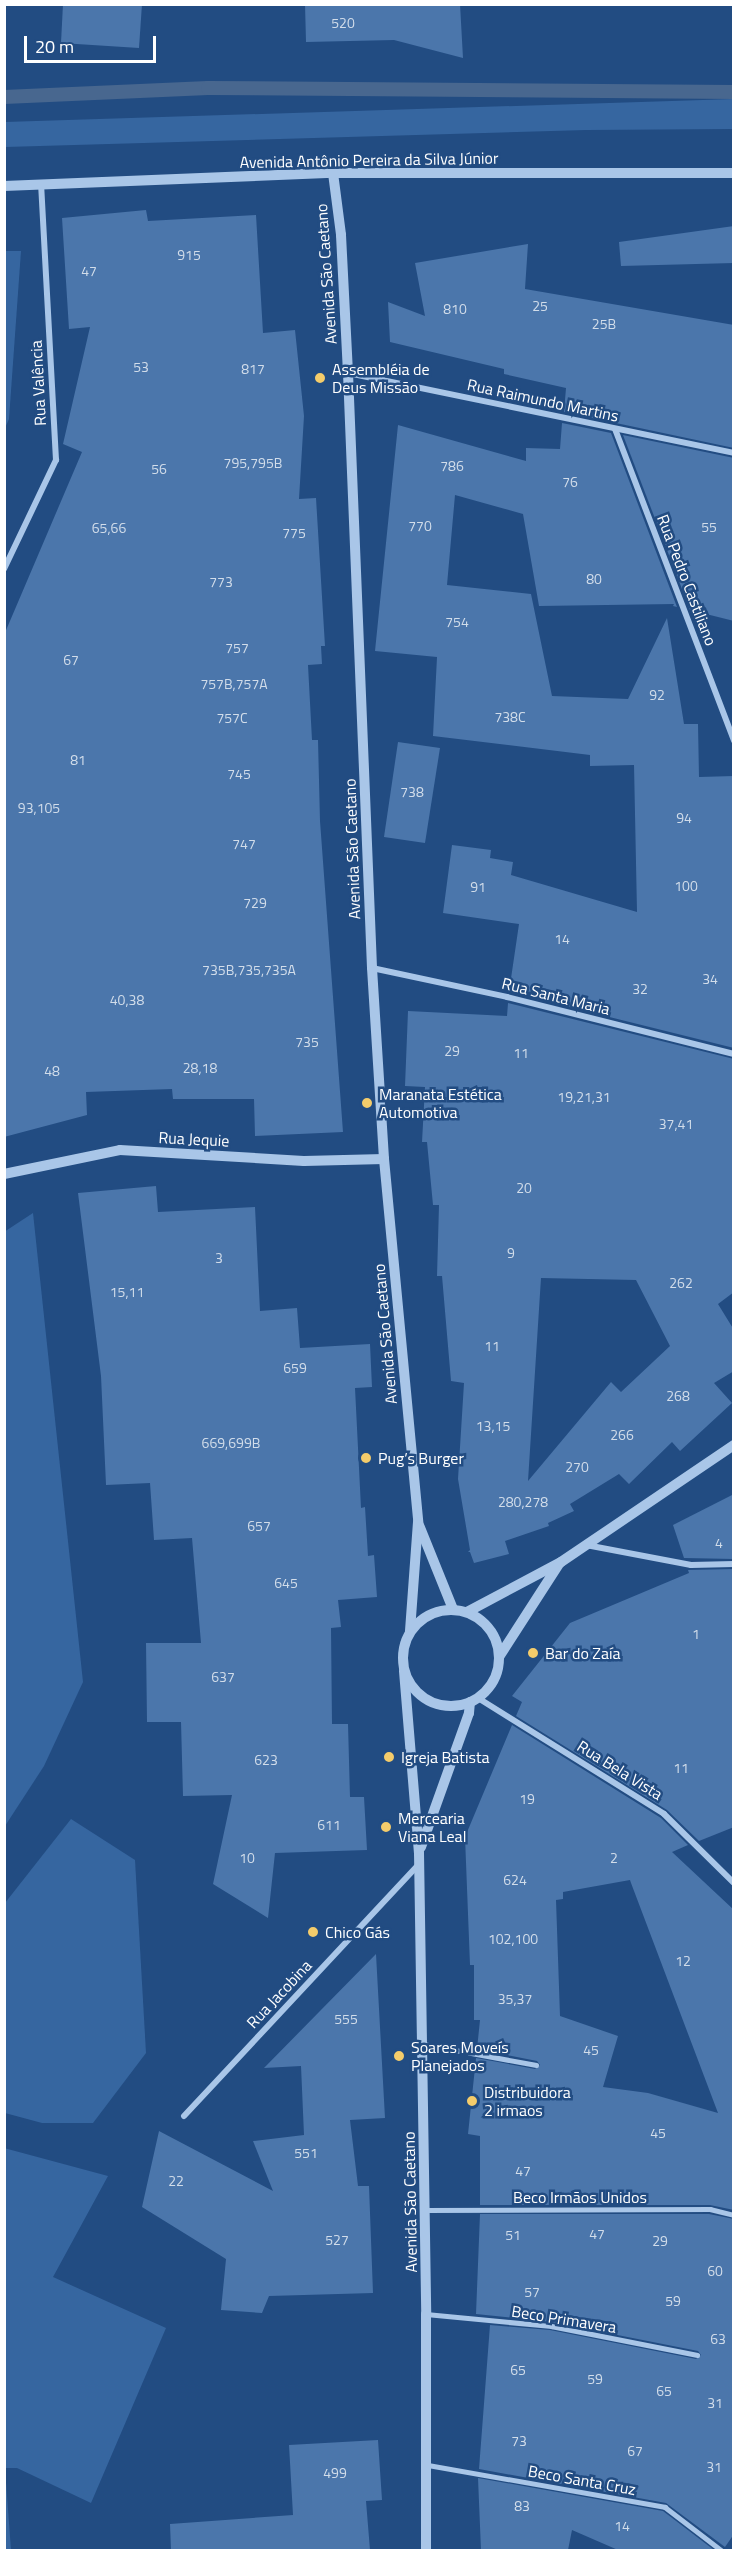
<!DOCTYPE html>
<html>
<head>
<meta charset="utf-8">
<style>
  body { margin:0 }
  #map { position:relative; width:738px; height:2555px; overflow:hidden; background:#224c82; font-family:"Titillium Web",sans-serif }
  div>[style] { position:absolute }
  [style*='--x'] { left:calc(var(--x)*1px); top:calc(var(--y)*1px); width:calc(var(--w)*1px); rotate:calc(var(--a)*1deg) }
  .green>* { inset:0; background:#3666a0 }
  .stream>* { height:14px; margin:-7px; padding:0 7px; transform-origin:7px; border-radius:7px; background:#48678f }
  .building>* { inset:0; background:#4b76ab }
  .service>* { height:4.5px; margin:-2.25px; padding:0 2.25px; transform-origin:2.25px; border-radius:2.25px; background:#a9c6e8 }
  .minor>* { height:6px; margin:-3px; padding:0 3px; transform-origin:3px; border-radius:3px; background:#a9c6e8 }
  .tertiary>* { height:10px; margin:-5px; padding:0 5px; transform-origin:5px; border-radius:5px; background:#a9c6e8 }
  .tertiary>.ring { margin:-5px; padding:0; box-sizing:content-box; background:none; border:10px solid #a9c6e8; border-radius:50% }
  .dots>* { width:16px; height:16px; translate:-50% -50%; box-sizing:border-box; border:3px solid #224c82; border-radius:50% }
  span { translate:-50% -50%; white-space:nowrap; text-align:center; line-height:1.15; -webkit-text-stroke:5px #224c82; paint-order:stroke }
  .number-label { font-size:14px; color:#d2ddea }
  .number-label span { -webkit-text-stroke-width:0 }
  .street-label { font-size:16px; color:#fff }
  .poi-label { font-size:16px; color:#fff }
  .left { translate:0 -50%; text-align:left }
  .frame { position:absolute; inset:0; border:6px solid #fff; pointer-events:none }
  .scale { position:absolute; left:24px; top:36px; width:132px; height:27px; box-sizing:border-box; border:3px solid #fff; border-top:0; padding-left:8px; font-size:18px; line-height:21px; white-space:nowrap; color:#fff; -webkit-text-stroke:4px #224c82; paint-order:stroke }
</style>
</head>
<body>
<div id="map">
  <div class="green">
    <i style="clip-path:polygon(734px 99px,733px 129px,586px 130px,5px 147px,5px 122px)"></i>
    <i style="clip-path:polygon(5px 251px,21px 251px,9px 419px,5px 428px)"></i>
    <i style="clip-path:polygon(33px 1213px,83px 1682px,44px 1766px,5px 1826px,4px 1232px)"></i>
    <i style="clip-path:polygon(71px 1819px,135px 1860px,146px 2053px,93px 2123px,42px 2123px,5px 2113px,5px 1903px)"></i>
    <i style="clip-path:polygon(4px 2148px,108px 2176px,53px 2277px,166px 2328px,91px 2503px,17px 2468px,5px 2468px)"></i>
    <i style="clip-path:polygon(4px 2482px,6px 2482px,11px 2550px,5px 2550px)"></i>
  </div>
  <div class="stream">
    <i style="--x:4;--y:97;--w:204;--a:-2.5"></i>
    <i style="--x:208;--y:88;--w:526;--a:0.44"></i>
  </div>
  <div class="building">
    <i style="clip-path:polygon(63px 4px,142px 4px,139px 48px,61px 43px)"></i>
    <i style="clip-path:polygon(305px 4px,460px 4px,463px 58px,394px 40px,306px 42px)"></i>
    <i style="clip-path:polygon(146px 210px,148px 221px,256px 215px,263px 333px,295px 330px,304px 416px,299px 499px,316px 498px,325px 646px,321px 646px,322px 664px,308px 665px,312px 740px,318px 740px,320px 821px,343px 1132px,255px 1136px,254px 1099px,173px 1099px,172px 1089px,86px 1092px,87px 1115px,4px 1137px,4px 635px,82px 452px,63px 444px,90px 327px,69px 329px,62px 218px)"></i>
    <i style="clip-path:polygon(734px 226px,734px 263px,621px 266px,619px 242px)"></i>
    <i style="clip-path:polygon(528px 244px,525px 289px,734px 325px,734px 448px,564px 412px,566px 388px,504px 374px,504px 369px,390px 342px,388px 302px,425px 316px,415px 263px)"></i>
    <i style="clip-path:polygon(562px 423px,611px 433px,677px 607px,673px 606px,674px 604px,539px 606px,523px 514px,455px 495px,447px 585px,531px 594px,552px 696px,628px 699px,667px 618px,684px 724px,698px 724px,699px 777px,734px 776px,734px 1048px,509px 992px,519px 924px,443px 913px,452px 845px,491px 850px,490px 858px,513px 862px,511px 875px,637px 912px,634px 765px,590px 766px,590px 755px,433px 736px,437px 657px,375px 651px,398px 425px,526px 461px,526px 448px,560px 449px)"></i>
    <i style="clip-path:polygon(623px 435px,734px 458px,734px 621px,690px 610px)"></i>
    <i style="clip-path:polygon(398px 742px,440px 748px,425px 843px,384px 837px)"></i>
    <i style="clip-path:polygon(evenodd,508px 1003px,734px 1059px,734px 1292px,718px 1304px,734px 1330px,734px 1371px,714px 1383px,732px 1403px,680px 1451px,672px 1442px,629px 1484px,619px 1474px,570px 1504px,574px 1511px,548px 1523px,549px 1526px,505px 1541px,509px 1554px,474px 1563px,470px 1552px,468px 1552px,470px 1550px,458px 1479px,464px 1383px,451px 1381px,442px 1276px,437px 1276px,439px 1205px,433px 1205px,427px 1142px,422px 1142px,425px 1087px,405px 1086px,408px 1011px,507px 1016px,508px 1003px,541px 1278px,636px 1280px,670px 1346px,621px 1392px,611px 1382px,528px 1481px,541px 1278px)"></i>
    <i style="clip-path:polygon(156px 1186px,158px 1212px,255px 1207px,260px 1311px,297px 1308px,300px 1348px,370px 1344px,372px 1387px,355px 1388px,361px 1508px,365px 1507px,368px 1556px,374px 1555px,377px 1597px,338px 1600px,341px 1627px,331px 1628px,332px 1724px,348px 1724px,350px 1797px,364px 1797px,367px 1850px,275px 1853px,268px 1918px,213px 1884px,232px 1795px,183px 1796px,181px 1722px,147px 1722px,146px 1643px,201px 1643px,192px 1538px,154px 1540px,150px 1483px,106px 1485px,101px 1376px,78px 1193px)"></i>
    <i style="clip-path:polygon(734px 1494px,734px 1559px,684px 1558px,673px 1525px)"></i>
    <i style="clip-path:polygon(734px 1569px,734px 1827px,699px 1841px,667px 1810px,516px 1716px,522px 1702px,512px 1696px,570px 1623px,689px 1573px,688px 1570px)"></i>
    <i style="clip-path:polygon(evenodd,512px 1725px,661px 1818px,688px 1845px,672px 1852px,734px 1910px,734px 2210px,710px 2205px,480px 2205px,480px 2136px,468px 2134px,476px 2058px,535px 2069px,540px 2065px,537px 2061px,477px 2049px,480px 2020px,474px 2020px,474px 1965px,470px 1965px,465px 1837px,512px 1725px,630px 1880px,631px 1883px,718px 2113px,648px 2093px,603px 2087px,618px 2036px,560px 2016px,556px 1900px,563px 1899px,563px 1892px,630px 1880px)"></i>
    <i style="clip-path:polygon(376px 1954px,385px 2118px,350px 2120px,358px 2186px,369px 2186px,373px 2293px,269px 2296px,262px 2313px,221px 2310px,226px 2259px,142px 2207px,159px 2131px,273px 2191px,253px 2141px,304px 2135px,301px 2066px,264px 2068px)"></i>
    <i style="clip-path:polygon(480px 2214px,709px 2214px,734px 2219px,734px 2534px,725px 2547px,666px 2503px,479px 2469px,490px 2325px,550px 2330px,696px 2359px,701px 2355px,698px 2351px,552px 2322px,476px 2314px)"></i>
    <i style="clip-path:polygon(378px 2440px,382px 2500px,366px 2501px,370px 2550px,171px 2550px,170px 2524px,293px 2515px,289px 2445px)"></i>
    <i style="clip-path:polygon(478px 2478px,663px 2511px,714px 2550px,618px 2550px,572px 2530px,568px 2550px,481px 2550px)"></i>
  </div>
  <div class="service">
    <i style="--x:423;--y:2044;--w:115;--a:10.5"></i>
    <i style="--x:425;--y:2210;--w:285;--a:-0.2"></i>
    <i style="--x:710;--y:2209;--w:25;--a:14"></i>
    <i style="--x:426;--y:2314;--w:126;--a:5.5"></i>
    <i style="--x:551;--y:2326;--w:149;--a:11.2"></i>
    <i style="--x:428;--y:2465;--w:241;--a:10"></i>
    <i style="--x:665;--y:2507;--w:71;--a:37.5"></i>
  </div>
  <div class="minor">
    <i style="--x:348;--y:373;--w:394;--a:11.7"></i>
    <i style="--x:615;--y:429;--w:334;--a:69.1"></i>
    <i style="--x:4;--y:569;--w:121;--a:-64.5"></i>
    <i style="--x:56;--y:460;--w:275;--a:-93.1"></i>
    <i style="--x:372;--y:968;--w:138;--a:12.1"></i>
    <i style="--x:507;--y:997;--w:234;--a:14.1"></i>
    <i style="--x:586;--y:1545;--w:107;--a:10.8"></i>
    <i style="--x:691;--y:1565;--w:43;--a:-1.3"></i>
    <i style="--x:478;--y:1698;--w:219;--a:31.9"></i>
    <i style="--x:664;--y:1814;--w:98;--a:44.6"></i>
    <i style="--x:184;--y:2116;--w:345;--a:-47"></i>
  </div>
  <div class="tertiary">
    <i style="--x:333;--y:173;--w:63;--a:82.6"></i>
    <i style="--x:341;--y:235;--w:138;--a:87.1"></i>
    <i style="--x:348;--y:373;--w:595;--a:87.69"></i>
    <i style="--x:372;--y:968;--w:191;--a:86.4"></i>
    <i style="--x:384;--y:1159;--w:365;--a:84.6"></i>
    <i style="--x:418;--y:1522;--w:110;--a:94.2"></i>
    <i style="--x:4;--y:186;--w:329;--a:-2.3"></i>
    <i style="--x:333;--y:173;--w:401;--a:0"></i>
    <i style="--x:4;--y:1174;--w:118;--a:-11.7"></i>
    <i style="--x:120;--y:1150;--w:184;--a:3.4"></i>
    <i style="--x:304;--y:1161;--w:80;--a:-1.4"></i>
    <i style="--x:419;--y:1525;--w:91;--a:68"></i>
    <i class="ring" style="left:403px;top:1610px;width:86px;height:86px"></i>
    <i style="--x:467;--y:1612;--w:106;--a:-28"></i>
    <i style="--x:561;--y:1562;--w:209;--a:-34.1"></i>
    <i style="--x:499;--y:1657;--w:111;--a:-57.2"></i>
    <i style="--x:404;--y:1671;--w:183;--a:85.3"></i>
    <i style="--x:419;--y:1853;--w:461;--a:89.1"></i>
    <i style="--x:426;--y:2314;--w:236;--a:90"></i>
    <i style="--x:421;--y:1847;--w:142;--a:-70.3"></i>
    <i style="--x:469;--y:1713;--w:11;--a:-85"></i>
  </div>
  <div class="dots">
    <i style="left:320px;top:378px;background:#f4cc6b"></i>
    <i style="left:367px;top:1103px;background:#f4cc6b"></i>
    <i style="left:366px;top:1458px;background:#f4cc6b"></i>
    <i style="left:533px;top:1653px;background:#f4cc6b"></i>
    <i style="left:389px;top:1757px;background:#f4cc6b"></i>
    <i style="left:386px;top:1827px;background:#f4cc6b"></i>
    <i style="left:313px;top:1932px;background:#f4cc6b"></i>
    <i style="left:399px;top:2056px;background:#f4cc6b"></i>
    <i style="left:472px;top:2101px;background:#f4cc6b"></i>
  </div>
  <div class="number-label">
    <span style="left:343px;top:23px">520</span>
    <span style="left:189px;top:255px">915</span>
    <span style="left:89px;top:271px">47</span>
    <span style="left:540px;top:306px">25</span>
    <span style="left:455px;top:309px">810</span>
    <span style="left:604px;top:324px">25B</span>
    <span style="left:141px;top:367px">53</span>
    <span style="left:253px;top:369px">817</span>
    <span style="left:253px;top:463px">795,795B</span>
    <span style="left:452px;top:466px">786</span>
    <span style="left:159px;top:469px">56</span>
    <span style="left:570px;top:482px">76</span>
    <span style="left:420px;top:526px">770</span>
    <span style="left:709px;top:527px">55</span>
    <span style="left:109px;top:528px">65,66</span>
    <span style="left:294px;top:533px">775</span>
    <span style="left:594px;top:579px">80</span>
    <span style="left:221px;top:582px">773</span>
    <span style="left:457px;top:622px">754</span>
    <span style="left:237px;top:648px">757</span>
    <span style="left:71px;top:660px">67</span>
    <span style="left:234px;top:684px">757B,757A</span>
    <span style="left:657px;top:695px">92</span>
    <span style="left:510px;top:717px">738C</span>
    <span style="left:232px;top:718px">757C</span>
    <span style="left:78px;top:760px">81</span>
    <span style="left:239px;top:774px">745</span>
    <span style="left:412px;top:792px">738</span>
    <span style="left:39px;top:808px">93,105</span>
    <span style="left:684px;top:818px">94</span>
    <span style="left:244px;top:844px">747</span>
    <span style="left:686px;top:886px">100</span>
    <span style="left:478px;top:887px">91</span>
    <span style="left:255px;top:903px">729</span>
    <span style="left:562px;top:939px">14</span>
    <span style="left:249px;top:970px">735B,735,735A</span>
    <span style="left:710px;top:979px">34</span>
    <span style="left:640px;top:989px">32</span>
    <span style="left:127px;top:1000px">40,38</span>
    <span style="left:307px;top:1042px">735</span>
    <span style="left:452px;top:1051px">29</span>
    <span style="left:521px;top:1053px">11</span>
    <span style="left:200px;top:1068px">28,18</span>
    <span style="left:52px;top:1071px">48</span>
    <span style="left:584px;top:1097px">19,21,31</span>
    <span style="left:676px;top:1124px">37,41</span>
    <span style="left:524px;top:1188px">20</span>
    <span style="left:511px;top:1253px">9</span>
    <span style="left:219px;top:1258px">3</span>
    <span style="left:681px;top:1283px">262</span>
    <span style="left:127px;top:1292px">15,11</span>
    <span style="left:492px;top:1346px">11</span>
    <span style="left:295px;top:1368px">659</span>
    <span style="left:678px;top:1396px">268</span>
    <span style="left:493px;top:1426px">13,15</span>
    <span style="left:622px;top:1435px">266</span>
    <span style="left:231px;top:1443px">669,699B</span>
    <span style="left:577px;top:1467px">270</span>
    <span style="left:523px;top:1502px">280,278</span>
    <span style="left:259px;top:1526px">657</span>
    <span style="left:719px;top:1543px">4</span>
    <span style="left:286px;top:1583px">645</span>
    <span style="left:696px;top:1634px">1</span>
    <span style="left:223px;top:1677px">637</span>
    <span style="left:266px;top:1760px">623</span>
    <span style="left:681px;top:1768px">11</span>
    <span style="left:527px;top:1799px">19</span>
    <span style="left:329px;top:1825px">611</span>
    <span style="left:247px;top:1858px">10</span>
    <span style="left:614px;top:1858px">2</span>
    <span style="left:515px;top:1880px">624</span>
    <span style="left:513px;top:1939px">102,100</span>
    <span style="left:683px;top:1961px">12</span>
    <span style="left:515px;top:1999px">35,37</span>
    <span style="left:346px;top:2019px">555</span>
    <span style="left:591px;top:2050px">45</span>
    <span style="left:658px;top:2133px">45</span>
    <span style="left:306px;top:2153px">551</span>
    <span style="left:523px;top:2171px">47</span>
    <span style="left:176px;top:2181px">22</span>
    <span style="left:597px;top:2234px">47</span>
    <span style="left:513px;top:2235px">51</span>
    <span style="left:337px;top:2240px">527</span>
    <span style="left:660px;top:2241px">29</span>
    <span style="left:715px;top:2271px">60</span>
    <span style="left:532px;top:2292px">57</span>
    <span style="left:673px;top:2301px">59</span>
    <span style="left:718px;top:2339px">63</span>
    <span style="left:518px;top:2370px">65</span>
    <span style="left:595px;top:2379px">59</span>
    <span style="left:664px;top:2391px">65</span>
    <span style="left:715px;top:2403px">31</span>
    <span style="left:519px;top:2441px">73</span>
    <span style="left:635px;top:2451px">67</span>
    <span style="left:714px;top:2467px">31</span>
    <span style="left:335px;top:2473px">499</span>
    <span style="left:522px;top:2506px">83</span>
    <span style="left:622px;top:2526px">14</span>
  </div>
  <div class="street-label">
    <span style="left:369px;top:160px;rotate:-1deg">Avenida Antônio Pereira da Silva Júnior</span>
    <span style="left:326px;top:274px;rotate:-94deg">Avenida São Caetano</span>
    <span style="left:38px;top:383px;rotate:-93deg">Rua Valência</span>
    <span style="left:543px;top:400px;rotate:12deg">Rua Raimundo Martins</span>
    <span style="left:687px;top:580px;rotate:69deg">Rua Pedro Castiliano</span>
    <span style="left:352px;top:849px;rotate:-92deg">Avenida São Caetano</span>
    <span style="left:556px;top:996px;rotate:14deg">Rua Santa Maria</span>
    <span style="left:194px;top:1139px;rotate:3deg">Rua Jequie</span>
    <span style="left:385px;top:1334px;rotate:-95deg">Avenida São Caetano</span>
    <span style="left:620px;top:1770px;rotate:32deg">Rua Bela Vista</span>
    <span style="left:279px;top:1994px;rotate:-47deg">Rua Jacobina</span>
    <span style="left:580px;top:2197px">Beco Irmãos Unidos</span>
    <span style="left:410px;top:2202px;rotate:-91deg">Avenida São Caetano</span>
    <span style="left:564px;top:2319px;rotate:9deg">Beco Primavera</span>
    <span style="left:582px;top:2480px;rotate:10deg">Beco Santa Cruz</span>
  </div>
  <div class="poi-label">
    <span class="left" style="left:332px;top:378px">Assembléia de<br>Deus Missão</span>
    <span class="left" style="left:379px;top:1103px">Maranata Estética<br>Automotiva</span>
    <span class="left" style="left:378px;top:1458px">Pug’s Burger</span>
    <span class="left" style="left:545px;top:1653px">Bar do Zaía</span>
    <span class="left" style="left:401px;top:1757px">Igreja Batista</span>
    <span class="left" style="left:398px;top:1827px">Mercearia<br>Viana Leal</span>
    <span class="left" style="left:325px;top:1932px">Chico Gás</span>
    <span class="left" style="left:411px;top:2056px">Soares Moveís<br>Planejados</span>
    <span class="left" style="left:484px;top:2101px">Distribuidora<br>2 irmaos</span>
  </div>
  <div class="frame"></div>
  <div class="scale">20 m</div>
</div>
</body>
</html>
